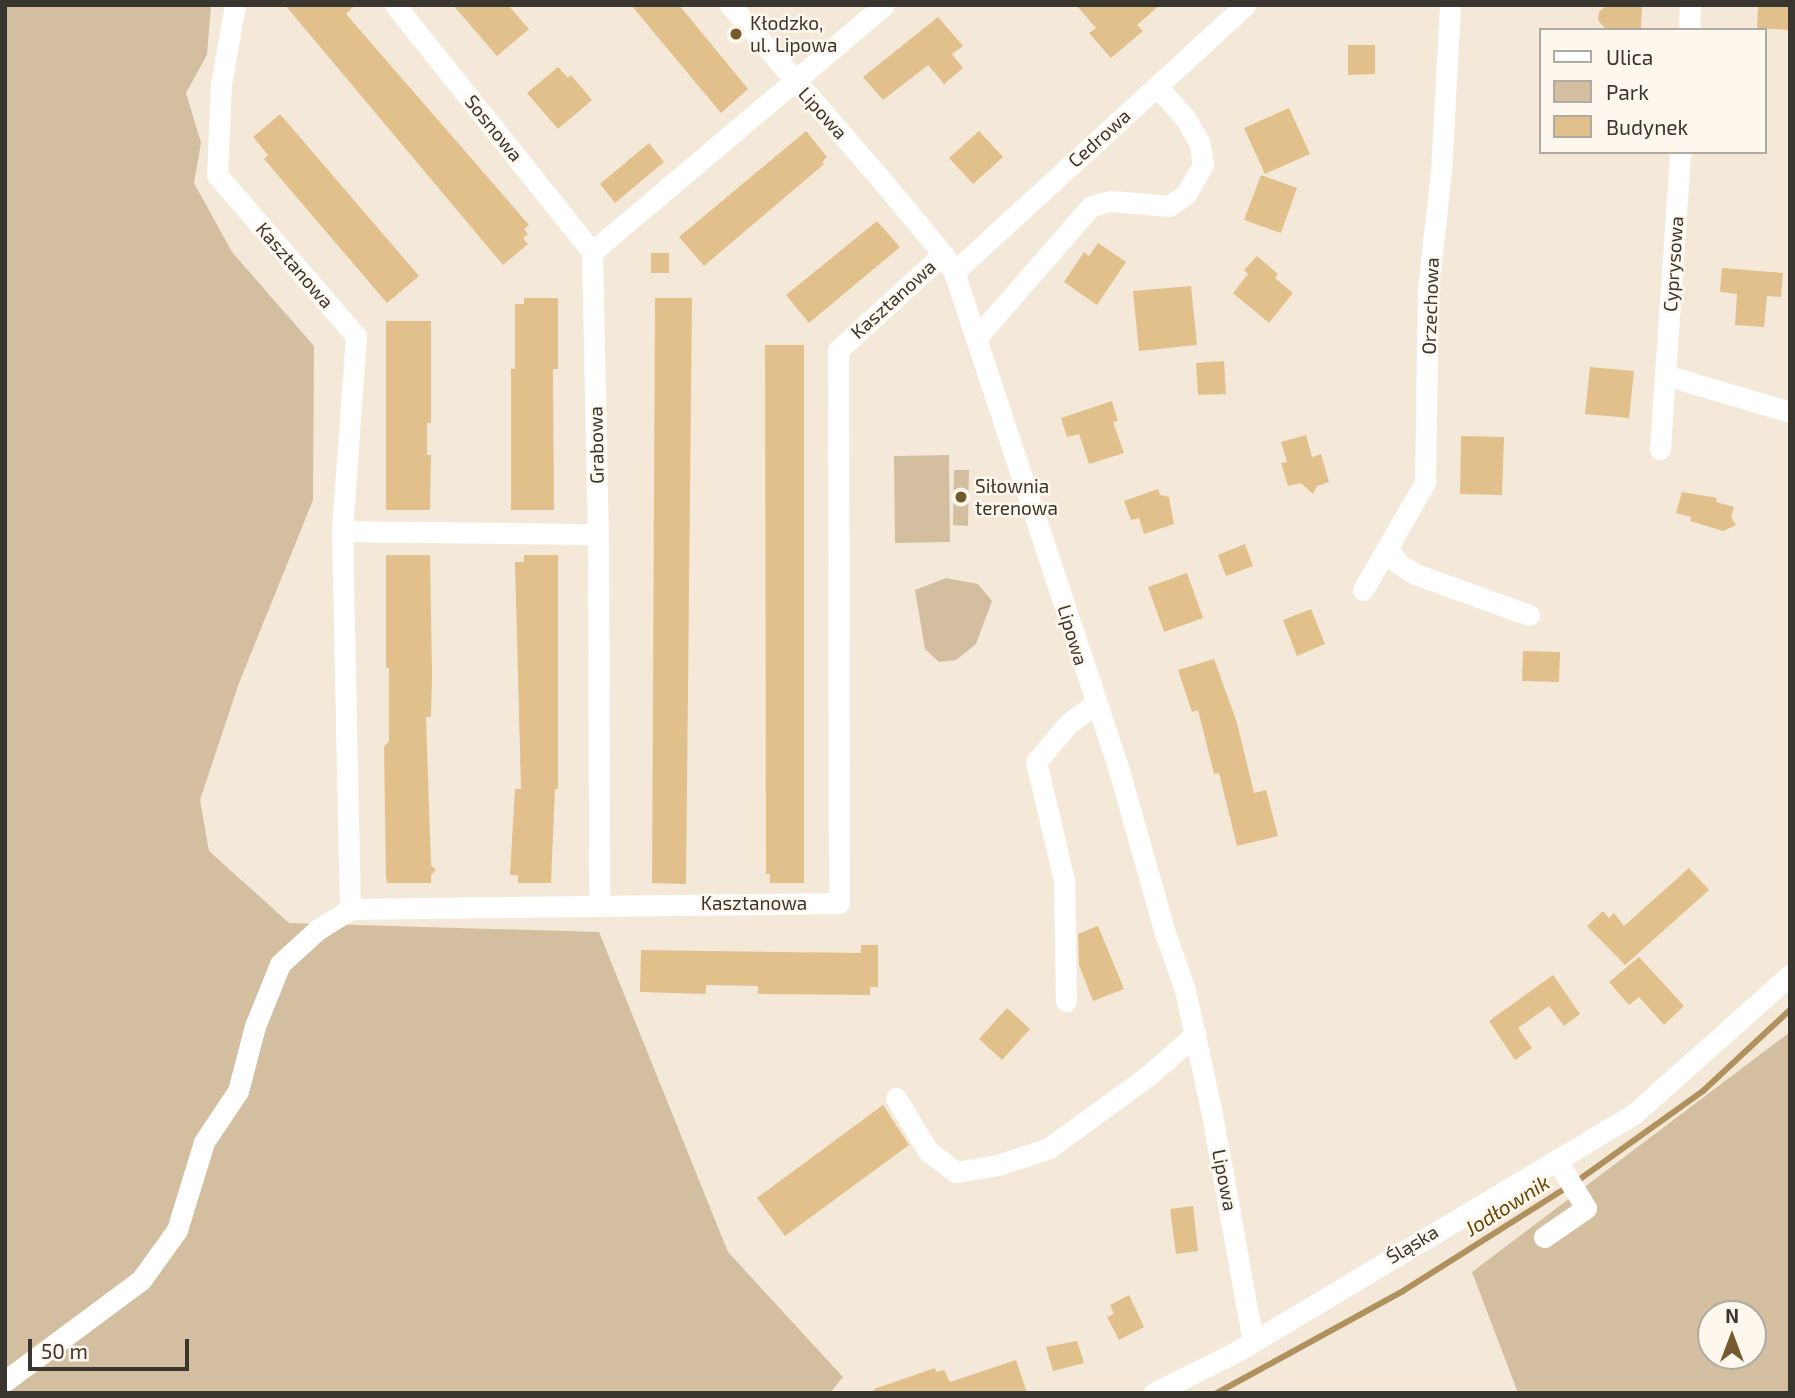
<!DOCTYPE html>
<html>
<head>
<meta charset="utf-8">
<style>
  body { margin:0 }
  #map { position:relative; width:1795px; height:1398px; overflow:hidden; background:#f4e9d9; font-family:"Exo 2",sans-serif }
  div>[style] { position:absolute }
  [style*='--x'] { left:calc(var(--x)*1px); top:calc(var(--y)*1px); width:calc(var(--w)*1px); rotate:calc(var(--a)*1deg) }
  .green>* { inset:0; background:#d3bfa0 }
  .stream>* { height:6px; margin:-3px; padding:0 3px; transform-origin:3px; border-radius:3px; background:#b0915e }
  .building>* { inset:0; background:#e1c08c }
  .minor>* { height:21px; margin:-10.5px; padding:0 10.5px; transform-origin:10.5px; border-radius:10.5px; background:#fff }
  .dots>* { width:19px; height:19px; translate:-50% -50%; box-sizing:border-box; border:4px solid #fef7ee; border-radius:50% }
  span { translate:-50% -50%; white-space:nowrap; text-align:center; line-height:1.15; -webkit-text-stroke:5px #fef7ee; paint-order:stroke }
  .poi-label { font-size:19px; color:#39362f }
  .left { translate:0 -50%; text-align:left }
  .street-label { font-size:19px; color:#39362f }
  .water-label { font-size:21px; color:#674703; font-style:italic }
  .frame { position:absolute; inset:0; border:7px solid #39362f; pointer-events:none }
  .legend { position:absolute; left:1539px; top:28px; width:228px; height:126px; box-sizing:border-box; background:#fef7ee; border:2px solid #afaaa2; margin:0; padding:9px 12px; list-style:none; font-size:21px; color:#39362f }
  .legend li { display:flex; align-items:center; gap:14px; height:35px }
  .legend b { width:35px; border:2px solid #afaaa2 }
  .north { position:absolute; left:1697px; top:1300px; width:70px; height:70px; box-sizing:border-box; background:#fef7ee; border:2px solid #afaaa2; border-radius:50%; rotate:0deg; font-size:19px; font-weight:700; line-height:28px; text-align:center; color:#39362f }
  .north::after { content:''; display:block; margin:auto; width:24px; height:32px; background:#745a2c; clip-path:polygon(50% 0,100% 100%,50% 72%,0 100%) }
  .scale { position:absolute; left:28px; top:1339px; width:161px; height:32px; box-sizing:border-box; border:4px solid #39362f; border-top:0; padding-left:9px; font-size:21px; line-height:24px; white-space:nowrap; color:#39362f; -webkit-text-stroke:5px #fef7ee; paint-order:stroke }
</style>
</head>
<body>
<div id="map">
  <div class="green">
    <i style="clip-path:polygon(5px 5px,211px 5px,207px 55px,186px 93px,201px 143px,194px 183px,232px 252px,314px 346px,313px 500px,239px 683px,200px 800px,209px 851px,289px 923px,599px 932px,728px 1252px,843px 1377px,830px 1393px,5px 1393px)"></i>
    <i style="clip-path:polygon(949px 455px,950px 542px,895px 543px,894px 456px)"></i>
    <i style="clip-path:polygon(954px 470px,969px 470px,968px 526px,953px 525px)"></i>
    <i style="clip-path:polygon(946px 578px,978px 584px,992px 601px,976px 644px,956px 660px,939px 662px,925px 649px,915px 590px)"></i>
    <i style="clip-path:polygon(evenodd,1790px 1032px,1790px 1393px,1518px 1393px,1472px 1272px,1790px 1032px,1711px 1314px,1753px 1314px,1753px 1356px,1711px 1356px,1711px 1314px)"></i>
  </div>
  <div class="stream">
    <i style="--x:1217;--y:1393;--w:212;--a:-28.7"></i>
    <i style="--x:1403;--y:1291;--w:209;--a:-32.3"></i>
    <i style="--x:1580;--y:1179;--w:151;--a:-35.6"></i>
    <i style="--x:1703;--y:1091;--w:119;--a:-43"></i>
  </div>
  <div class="building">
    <i style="clip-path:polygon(285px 5px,355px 5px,346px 14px,529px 225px,524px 229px,528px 234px,523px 238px,528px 244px,503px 265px)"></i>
    <i style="clip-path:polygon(453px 5px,508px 5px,529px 29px,497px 56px)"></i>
    <i style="clip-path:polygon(631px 5px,679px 5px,748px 89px,721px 113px)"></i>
    <i style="clip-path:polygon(1076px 5px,1160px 5px,1137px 25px,1143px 31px,1111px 58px,1089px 33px,1096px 28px)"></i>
    <i style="clip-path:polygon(1607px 5px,1642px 5px,1641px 30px,1606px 30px,1598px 20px,1599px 12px)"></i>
    <i style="clip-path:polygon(1758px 5px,1790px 5px,1790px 30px,1757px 28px)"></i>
    <i style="clip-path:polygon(938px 17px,963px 46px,952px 54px,963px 68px,944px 84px,928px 65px,883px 100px,863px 77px)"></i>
    <i style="clip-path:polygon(1348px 45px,1375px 45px,1375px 74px,1348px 75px)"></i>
    <i style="clip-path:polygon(558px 67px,568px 78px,571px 75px,592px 100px,558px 129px,527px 93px)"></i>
    <i style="clip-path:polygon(1289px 108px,1310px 154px,1265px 174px,1244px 128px)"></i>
    <i style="clip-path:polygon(280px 114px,419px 276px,387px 303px,264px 159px,268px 155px,253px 137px)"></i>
    <i style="clip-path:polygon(806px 131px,827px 157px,822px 162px,824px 164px,704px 266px,679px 237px)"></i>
    <i style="clip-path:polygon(979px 131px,1003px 157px,973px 184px,949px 158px)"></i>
    <i style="clip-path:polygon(649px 143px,664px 162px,615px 203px,600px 184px)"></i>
    <i style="clip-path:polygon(1261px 175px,1297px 188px,1281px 233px,1244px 220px)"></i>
    <i style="clip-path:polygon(877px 221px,900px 247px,809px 323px,786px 295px)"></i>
    <i style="clip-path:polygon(1098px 243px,1126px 262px,1097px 305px,1064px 282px,1084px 252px,1089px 256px)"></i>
    <i style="clip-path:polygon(651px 253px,669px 253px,669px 273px,651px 273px)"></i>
    <i style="clip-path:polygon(1257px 256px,1278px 274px,1275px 278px,1293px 293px,1269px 323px,1233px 293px,1248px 274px,1244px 270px)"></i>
    <i style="clip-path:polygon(1722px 268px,1783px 273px,1781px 297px,1767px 296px,1764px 327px,1735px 325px,1737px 294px,1720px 292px)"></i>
    <i style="clip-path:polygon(1191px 286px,1197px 345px,1139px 351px,1133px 291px)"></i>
    <i style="clip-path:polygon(524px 298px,558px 298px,558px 369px,553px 369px,554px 510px,511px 510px,511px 369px,515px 369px,515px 304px,524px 304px)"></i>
    <i style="clip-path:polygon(655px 298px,692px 298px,686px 884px,652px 883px)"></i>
    <i style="clip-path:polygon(386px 321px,431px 321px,431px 423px,427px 423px,427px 455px,431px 455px,430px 510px,386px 510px)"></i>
    <i style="clip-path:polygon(765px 345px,804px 345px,804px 883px,770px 883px,770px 874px,766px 874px)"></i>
    <i style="clip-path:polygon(1224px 361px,1226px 394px,1198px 395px,1196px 363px)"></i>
    <i style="clip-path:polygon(1590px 367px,1634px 371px,1629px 418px,1585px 414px)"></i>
    <i style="clip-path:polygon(1112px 401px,1118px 421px,1113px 422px,1124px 453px,1089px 464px,1079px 434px,1067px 437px,1061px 418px)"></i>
    <i style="clip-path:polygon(1306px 435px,1312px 457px,1321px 454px,1329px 482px,1317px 486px,1313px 494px,1301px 483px,1288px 486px,1281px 463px,1287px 462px,1281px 442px)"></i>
    <i style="clip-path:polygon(1461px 436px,1504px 437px,1502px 495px,1460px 494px)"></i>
    <i style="clip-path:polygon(1158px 489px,1160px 495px,1169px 497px,1174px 524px,1144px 534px,1139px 518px,1131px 520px,1124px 501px)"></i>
    <i style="clip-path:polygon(1682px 492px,1717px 498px,1716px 502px,1734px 507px,1731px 517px,1736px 525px,1723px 531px,1690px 521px,1691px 517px,1676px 513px)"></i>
    <i style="clip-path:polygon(1245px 544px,1253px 566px,1226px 576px,1218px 555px)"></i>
    <i style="clip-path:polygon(386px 555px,430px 555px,432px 673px,431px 717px,426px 717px,431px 865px,436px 870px,431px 875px,431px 883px,387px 883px,386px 877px,384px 747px,389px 741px,389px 668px,386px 668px)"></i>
    <i style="clip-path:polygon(524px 555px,558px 555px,558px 789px,555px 789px,551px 883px,518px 883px,518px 875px,510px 875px,515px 789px,521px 789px,515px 562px,524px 562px)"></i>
    <i style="clip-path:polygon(1187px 573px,1203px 618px,1164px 632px,1148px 587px)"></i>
    <i style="clip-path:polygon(1311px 609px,1325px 644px,1297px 656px,1283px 620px)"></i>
    <i style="clip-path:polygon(1523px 651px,1560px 652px,1559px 682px,1522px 681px)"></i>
    <i style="clip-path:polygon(1214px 659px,1237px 723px,1254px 793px,1266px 790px,1278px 836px,1237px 846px,1219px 773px,1214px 774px,1198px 710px,1192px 712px,1178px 670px)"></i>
    <i style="clip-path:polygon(1689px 868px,1709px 890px,1625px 965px,1587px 926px,1603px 911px,1609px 918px,1614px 913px,1624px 926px)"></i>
    <i style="clip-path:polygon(1098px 926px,1124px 989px,1093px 1001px,1079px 965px,1078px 934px)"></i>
    <i style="clip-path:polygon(861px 945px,878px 945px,878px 987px,870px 987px,870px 995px,758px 994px,758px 986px,706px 985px,706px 994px,640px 992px,641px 950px,861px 953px)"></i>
    <i style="clip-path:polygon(1639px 957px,1684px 1006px,1664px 1025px,1639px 997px,1629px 1005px,1609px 982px)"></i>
    <i style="clip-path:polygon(1553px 975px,1580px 1014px,1564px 1026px,1549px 1006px,1535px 1016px,1518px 1028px,1532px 1048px,1515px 1060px,1489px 1021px)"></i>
    <i style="clip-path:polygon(1007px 1008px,1030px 1029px,1002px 1060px,979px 1039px)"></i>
    <i style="clip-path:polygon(883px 1105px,909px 1145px,785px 1236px,757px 1198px)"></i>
    <i style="clip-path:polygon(1193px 1206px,1198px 1251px,1176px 1254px,1170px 1209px)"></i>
    <i style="clip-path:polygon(1129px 1295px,1144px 1327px,1119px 1340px,1107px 1317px,1114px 1314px,1110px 1305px)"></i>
    <i style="clip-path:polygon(1077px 1341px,1084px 1363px,1053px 1371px,1046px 1347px)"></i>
    <i style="clip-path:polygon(1016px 1360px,1027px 1393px,875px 1393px,874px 1389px,935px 1368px,936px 1372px,944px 1370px,950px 1382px)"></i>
  </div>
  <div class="minor">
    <i style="--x:235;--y:5;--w:80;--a:100"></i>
    <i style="--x:221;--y:84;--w:91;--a:92.5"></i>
    <i style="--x:217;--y:175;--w:213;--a:49.2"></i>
    <i style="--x:356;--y:336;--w:196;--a:94.1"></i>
    <i style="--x:342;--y:531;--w:378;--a:88.8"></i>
    <i style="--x:395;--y:5;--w:316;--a:51.4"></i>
    <i style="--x:730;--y:5;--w:220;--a:49.1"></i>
    <i style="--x:874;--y:171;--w:108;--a:50.3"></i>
    <i style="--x:943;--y:254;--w:21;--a:59"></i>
    <i style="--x:954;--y:272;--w:521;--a:71.67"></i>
    <i style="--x:1118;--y:767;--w:173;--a:74.2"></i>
    <i style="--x:1165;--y:933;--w:60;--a:70.7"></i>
    <i style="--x:1185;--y:990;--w:127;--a:77.7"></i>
    <i style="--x:1212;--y:1114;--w:231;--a:79.8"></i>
    <i style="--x:1689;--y:30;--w:25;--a:-88"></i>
    <i style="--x:592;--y:252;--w:282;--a:88.8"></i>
    <i style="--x:598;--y:534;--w:370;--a:89.8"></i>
    <i style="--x:592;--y:252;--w:382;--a:-40.2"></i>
    <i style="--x:954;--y:272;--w:395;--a:-42.5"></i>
    <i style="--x:976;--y:338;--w:175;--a:-48.9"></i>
    <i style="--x:1091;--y:206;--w:21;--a:-14"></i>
    <i style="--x:1111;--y:201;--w:58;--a:4.9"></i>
    <i style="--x:1169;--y:206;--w:21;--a:-35"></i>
    <i style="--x:1186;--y:194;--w:34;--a:-60"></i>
    <i style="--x:1203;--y:164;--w:22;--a:-100"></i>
    <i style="--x:1199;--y:142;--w:28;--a:-120"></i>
    <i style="--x:1185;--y:118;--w:43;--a:-131.2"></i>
    <i style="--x:1665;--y:375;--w:130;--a:16.5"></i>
    <i style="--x:1660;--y:449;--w:298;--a:-86.1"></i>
    <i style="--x:342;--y:531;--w:256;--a:0.7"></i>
    <i style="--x:1388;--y:548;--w:18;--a:56"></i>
    <i style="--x:1398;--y:563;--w:20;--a:33"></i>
    <i style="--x:1415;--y:574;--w:121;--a:19.8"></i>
    <i style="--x:1363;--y:590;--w:125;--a:-60.1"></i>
    <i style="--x:1425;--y:482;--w:193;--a:-89.1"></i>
    <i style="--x:1428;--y:289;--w:118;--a:-83.7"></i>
    <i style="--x:1441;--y:172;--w:167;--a:-86.9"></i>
    <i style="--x:350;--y:909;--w:489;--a:-0.7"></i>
    <i style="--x:839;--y:903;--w:553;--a:-90.1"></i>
    <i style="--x:838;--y:350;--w:142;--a:-42.4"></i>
    <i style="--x:1066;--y:1001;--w:121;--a:-90.9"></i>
    <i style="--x:1064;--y:880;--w:121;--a:-103.3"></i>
    <i style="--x:1036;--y:762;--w:50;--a:-49.9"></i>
    <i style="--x:1068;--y:724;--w:34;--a:-37"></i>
    <i style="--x:896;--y:1098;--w:62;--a:58.9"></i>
    <i style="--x:928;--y:1151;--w:35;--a:37"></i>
    <i style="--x:956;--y:1172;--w:43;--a:-9.5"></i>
    <i style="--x:998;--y:1165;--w:54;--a:-18.4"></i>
    <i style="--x:1049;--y:1148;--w:124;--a:-36.1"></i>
    <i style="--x:1149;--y:1075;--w:62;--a:-41.1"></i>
    <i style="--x:1544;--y:1237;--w:51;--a:-34.6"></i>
    <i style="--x:1586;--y:1208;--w:57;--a:-121.5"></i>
    <i style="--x:5;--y:1381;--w:169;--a:-36.6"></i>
    <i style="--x:141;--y:1280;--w:62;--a:-54.2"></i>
    <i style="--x:177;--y:1230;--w:92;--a:-72.9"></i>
    <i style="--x:204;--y:1142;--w:61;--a:-56.3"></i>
    <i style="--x:238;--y:1091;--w:67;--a:-75.3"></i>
    <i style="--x:255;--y:1026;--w:67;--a:-68"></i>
    <i style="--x:280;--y:964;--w:50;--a:-42.6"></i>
    <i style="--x:317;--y:930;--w:39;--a:-32"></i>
    <i style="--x:1154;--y:1393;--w:92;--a:-26.6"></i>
    <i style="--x:1236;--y:1352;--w:465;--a:-30.9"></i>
    <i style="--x:1635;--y:1113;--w:208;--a:-41.7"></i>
  </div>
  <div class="dots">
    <i style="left:736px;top:34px;background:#745a2c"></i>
    <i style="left:961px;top:497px;background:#745a2c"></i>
  </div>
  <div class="poi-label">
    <span class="left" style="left:750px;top:34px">Kłodzko,<br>ul. Lipowa</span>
    <span class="left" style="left:975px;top:497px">Siłownia<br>terenowa</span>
  </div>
  <div class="street-label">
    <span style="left:823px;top:113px;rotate:48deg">Lipowa</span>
    <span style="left:494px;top:128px;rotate:51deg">Sosnowa</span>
    <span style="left:1099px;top:138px;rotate:-42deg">Cedrowa</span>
    <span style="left:1673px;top:264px;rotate:-86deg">Cyprysowa</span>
    <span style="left:295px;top:265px;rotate:49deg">Kasztanowa</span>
    <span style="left:893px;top:299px;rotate:-42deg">Kasztanowa</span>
    <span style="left:1430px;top:306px;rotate:-88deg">Orzechowa</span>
    <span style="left:596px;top:445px;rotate:-91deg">Grabowa</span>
    <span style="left:1073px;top:635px;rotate:73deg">Lipowa</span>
    <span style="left:754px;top:903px">Kasztanowa</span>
    <span style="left:1225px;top:1180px;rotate:79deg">Lipowa</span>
    <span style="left:1412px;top:1244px;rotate:-31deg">Śląska</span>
  </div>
  <div class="water-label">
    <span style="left:1507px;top:1205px;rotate:-32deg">Jodłownik</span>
  </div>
  <div class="frame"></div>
  <ul class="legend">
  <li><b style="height:9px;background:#fff"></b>Ulica</li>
  <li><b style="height:19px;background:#d3bfa0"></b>Park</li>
  <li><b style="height:19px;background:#e1c08c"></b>Budynek</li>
  </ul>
  <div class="north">N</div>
  <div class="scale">50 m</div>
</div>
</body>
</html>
